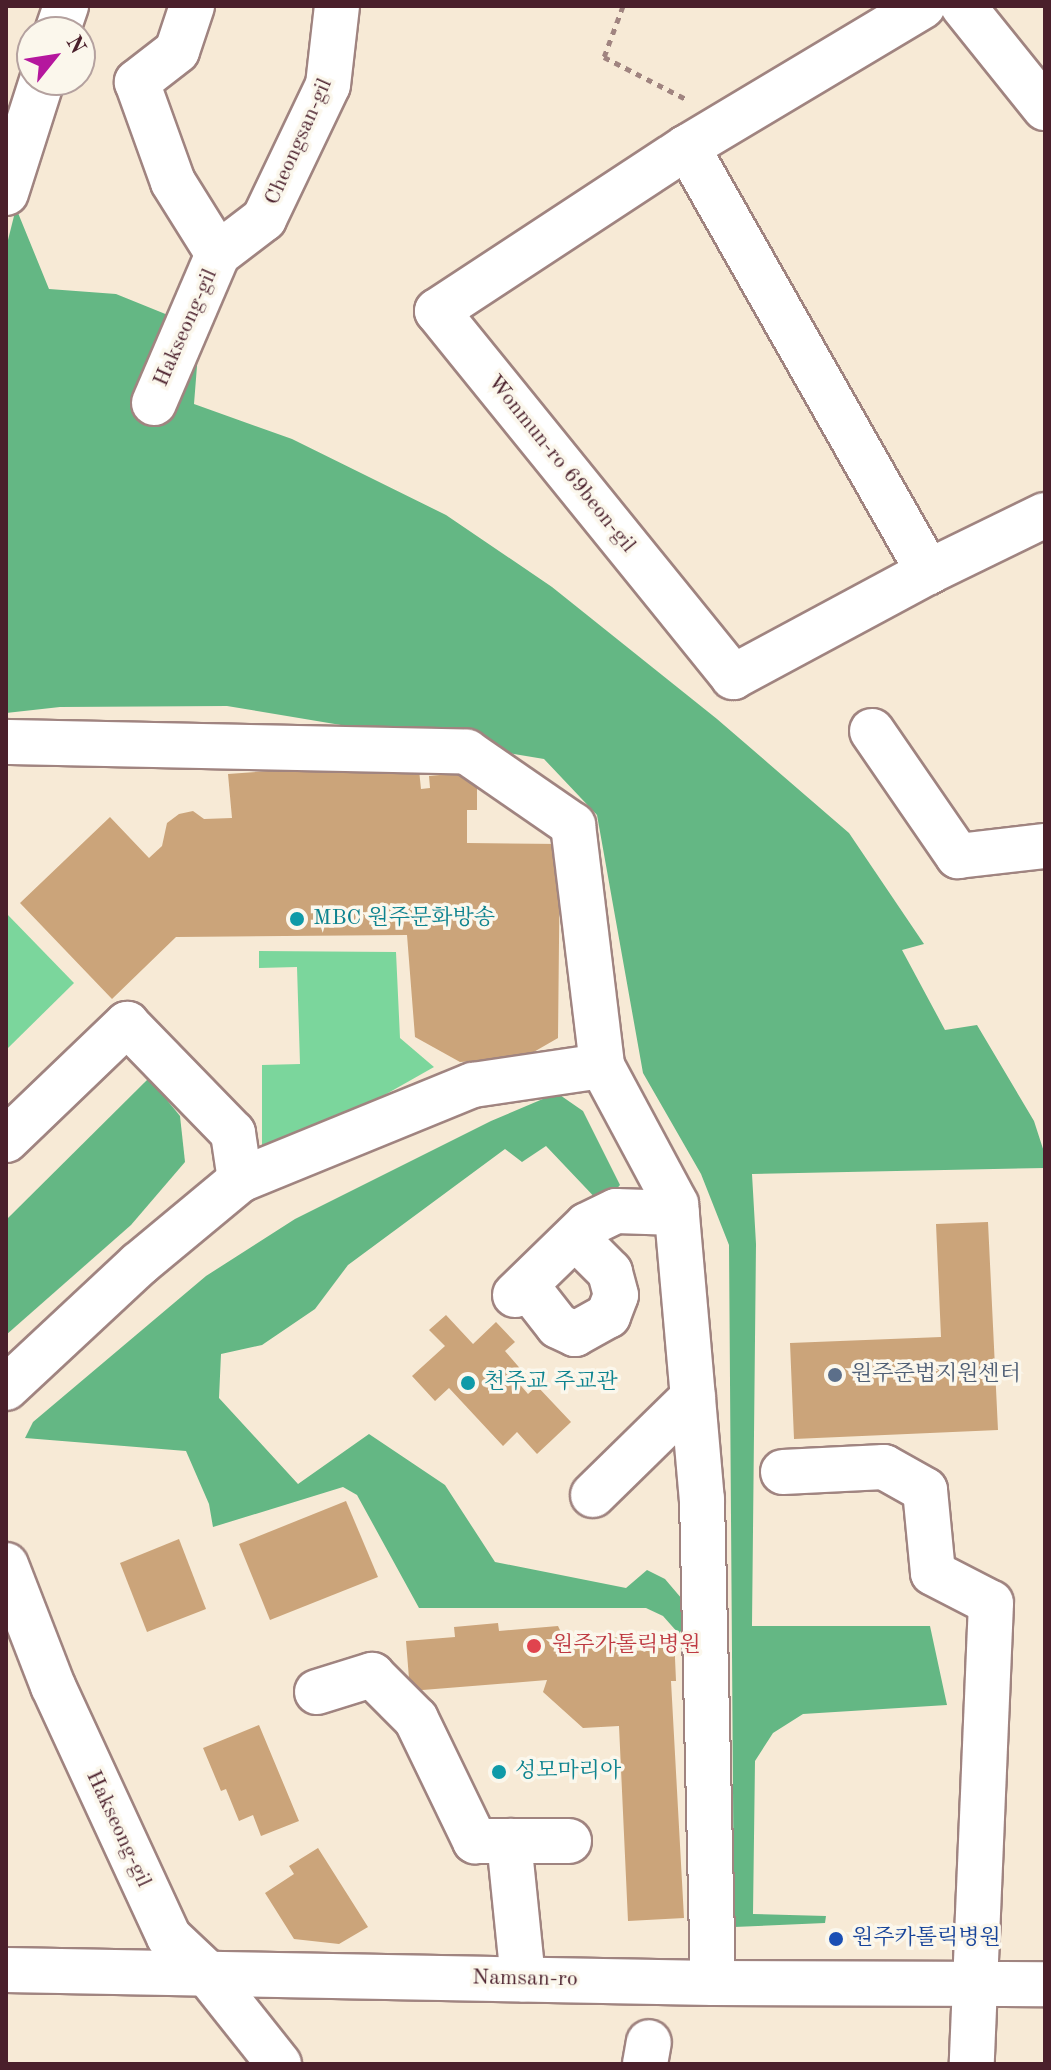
<!DOCTYPE html>
<html>
<head>
<meta charset="utf-8">
<style>
  body { margin:0 }
  #map { position:relative; width:1051px; height:2070px; overflow:hidden; background:#f7ead6; font-family:"Old Standard TT","Noto Serif KR",serif }
  div>[style] { position:absolute }
  [style*='--x'] { left:calc(var(--x)*1px); top:calc(var(--y)*1px); width:calc(var(--w)*1px); rotate:calc(var(--a)*1deg) }
  .green>* { inset:0; background:#7bd69c }
  .forest>* { inset:0; background:#64b784 }
  .building>* { inset:0; background:#cba47a }
  .path>* { height:5px; margin-top:-2.5px; transform-origin:0; background:repeating-linear-gradient(90deg,#a08480 0 6px,transparent 0 12px) }
  .roads { filter:drop-shadow(2px 0 #a08480) drop-shadow(-2px 0 #a08480) drop-shadow(0 2px #a08480) drop-shadow(0 -2px #a08480) }
  .minor>* { height:44px; margin:-22px; padding:0 22px; transform-origin:22px; border-radius:22px; background:#fff }
  .dots>* { width:22px; height:22px; translate:-50% -50%; box-sizing:border-box; border:4px solid #fbf7ec; border-radius:50% }
  span { translate:-50% -50%; white-space:nowrap; text-align:center; line-height:1.15; -webkit-text-stroke:7px #fbf7ec; paint-order:stroke }
  .street-label { font-size:22px; color:#4a1f2b }
  .culture-label { font-size:22px; color:#0d838f }
  .left { translate:0 -50%; text-align:left }
  .service-label { font-size:22px; color:#4e5e75 }
  .health-label { font-size:22px; color:#be3a42 }
  .transit-label { font-size:22px; color:#164399 }
  .frame { position:absolute; inset:0; border:8px solid #4a1f2b; pointer-events:none }
  .north { position:absolute; left:16px; top:16px; width:80px; height:80px; box-sizing:border-box; background:#fbf7ec; border:2px solid #b4a19f; border-radius:50%; rotate:60deg; font-size:22px; font-weight:700; line-height:32px; text-align:center; color:#4a1f2b }
  .north::after { content:''; display:block; margin:auto; width:28px; height:36px; background:#b5179e; clip-path:polygon(50% 0,100% 100%,50% 72%,0 100%) }
</style>
</head>
<body>
<div id="map">
  <div class="green">
    <i style="clip-path:polygon(6px 913px,74px 983px,6px 1050px)"></i>
    <i style="clip-path:polygon(259px 951px,396px 952px,400px 1038px,434px 1067px,282px 1153px,262px 1152px,262px 1065px,300px 1064px,297px 967px,259px 968px)"></i>
  </div>
  <div class="forest">
    <i style="clip-path:polygon(16px 208px,49px 289px,116px 294px,200px 328px,194px 404px,292px 439px,446px 515px,552px 587px,717px 719px,849px 833px,924px 944px,902px 950px,945px 1030px,977px 1025px,1034px 1121px,1045px 1155px,1045px 1168px,752px 1174px,756px 1244px,752px 1626px,930px 1626px,947px 1705px,803px 1714px,773px 1733px,755px 1761px,753px 1914px,826px 1916px,825px 1923px,734px 1927px,729px 1245px,701px 1174px,643px 1073px,597px 815px,544px 759px,227px 706px,60px 707px,6px 713px,6px 248px)"></i>
    <i style="clip-path:polygon(149px 1078px,180px 1116px,185px 1162px,131px 1225px,6px 1335px,6px 1220px)"></i>
    <i style="clip-path:polygon(557px 1093px,583px 1111px,620px 1185px,602px 1205px,546px 1146px,522px 1162px,505px 1149px,348px 1265px,315px 1309px,262px 1345px,221px 1354px,219px 1398px,298px 1484px,369px 1434px,445px 1485px,495px 1562px,626px 1588px,647px 1570px,665px 1579px,682px 1599px,688px 1620px,679px 1634px,663px 1616px,646px 1608px,419px 1608px,357px 1495px,343px 1487px,213px 1527px,209px 1504px,186px 1451px,25px 1438px,33px 1422px,206px 1276px,295px 1219px,491px 1121px)"></i>
  </div>
  <div class="building">
    <i style="clip-path:polygon(418px 760px,421px 789px,430px 788px,429px 776px,460px 773px,470px 776px,477px 787px,477px 810px,467px 810px,467px 843px,560px 844px,558px 1038px,525px 1057px,460px 1062px,415px 1037px,407px 935px,176px 937px,112px 999px,20px 903px,110px 817px,149px 858px,162px 846px,167px 823px,179px 814px,193px 811px,204px 819px,232px 818px,228px 774px)"></i>
    <i style="clip-path:polygon(988px 1222px,998px 1430px,794px 1439px,790px 1343px,941px 1337px,936px 1224px)"></i>
    <i style="clip-path:polygon(446px 1315px,473px 1344px,496px 1322px,515px 1342px,505px 1351px,524px 1373px,516px 1380px,528px 1394px,537px 1386px,571px 1422px,537px 1454px,517px 1432px,503px 1446px,449px 1388px,435px 1401px,412px 1376px,445px 1346px,429px 1330px)"></i>
    <i style="clip-path:polygon(346px 1501px,378px 1577px,270px 1620px,239px 1544px)"></i>
    <i style="clip-path:polygon(179px 1539px,206px 1609px,147px 1632px,120px 1563px)"></i>
    <i style="clip-path:polygon(498px 1623px,499px 1631px,558px 1626px,569px 1649px,591px 1648px,590px 1639px,631px 1636px,633px 1651px,647px 1650px,646px 1637px,674px 1635px,676px 1681px,671px 1681px,684px 1918px,628px 1921px,619px 1726px,583px 1728px,543px 1692px,547px 1680px,410px 1691px,406px 1641px,455px 1637px,454px 1627px)"></i>
    <i style="clip-path:polygon(259px 1725px,299px 1821px,261px 1836px,253px 1815px,239px 1821px,226px 1789px,221px 1791px,203px 1748px)"></i>
    <i style="clip-path:polygon(318px 1848px,368px 1927px,339px 1944px,294px 1939px,265px 1893px,294px 1874px,289px 1866px)"></i>
  </div>
  <div class="path">
    <i style="--x:623;--y:6;--w:54;--a:110.4"></i>
    <i style="--x:604;--y:57;--w:92;--a:27.1"></i>
  </div>
  <div class="roads">
    <div class="minor">
      <i style="--x:192;--y:6;--w:47;--a:108.4"></i>
      <i style="--x:177;--y:51;--w:51;--a:142.2"></i>
      <i style="--x:137;--y:82;--w:106;--a:70.2"></i>
      <i style="--x:173;--y:182;--w:85;--a:58"></i>
      <i style="--x:923;--y:6;--w:275;--a:149.1"></i>
      <i style="--x:687;--y:147;--w:299;--a:146.7"></i>
      <i style="--x:437;--y:311;--w:471;--a:51"></i>
      <i style="--x:733;--y:677;--w:221;--a:-28.3"></i>
      <i style="--x:928;--y:572;--w:130;--a:-26"></i>
      <i style="--x:963;--y:6;--w:131;--a:51.2"></i>
      <i style="--x:57;--y:32;--w:28;--a:-71"></i>
      <i style="--x:687;--y:147;--w:489;--a:60.4"></i>
      <i style="--x:6;--y:193;--w:119;--a:-72.3"></i>
      <i style="--x:154;--y:403;--w:162;--a:-66.8"></i>
      <i style="--x:218;--y:254;--w:58;--a:-37.3"></i>
      <i style="--x:264;--y:219;--w:148;--a:-64.5"></i>
      <i style="--x:328;--y:85;--w:80;--a:-83.5"></i>
      <i style="--x:872;--y:731;--w:152;--a:55.5"></i>
      <i style="--x:958;--y:856;--w:88;--a:-6.6"></i>
      <i style="--x:6;--y:742;--w:461;--a:1.2"></i>
      <i style="--x:467;--y:752;--w:129;--a:34.6"></i>
      <i style="--x:573;--y:825;--w:243;--a:83.1"></i>
      <i style="--x:602;--y:1066;--w:157;--a:61.8"></i>
      <i style="--x:676;--y:1204;--w:296;--a:85"></i>
      <i style="--x:702;--y:1499;--w:484;--a:88.7"></i>
      <i style="--x:6;--y:1140;--w:168;--a:-43.8"></i>
      <i style="--x:127;--y:1024;--w:152;--a:45.8"></i>
      <i style="--x:233;--y:1133;--w:48;--a:81.5"></i>
      <i style="--x:526;--y:1285;--w:52;--a:52"></i>
      <i style="--x:558;--y:1326;--w:19;--a:25"></i>
      <i style="--x:575;--y:1334;--w:38;--a:-29"></i>
      <i style="--x:608;--y:1316;--w:22;--a:-69"></i>
      <i style="--x:616;--y:1295;--w:24;--a:-105"></i>
      <i style="--x:610;--y:1272;--w:49;--a:-135"></i>
      <i style="--x:515;--y:1295;--w:100;--a:-44.2"></i>
      <i style="--x:587;--y:1225;--w:32;--a:-26"></i>
      <i style="--x:616;--y:1211;--w:61;--a:1.9"></i>
      <i style="--x:6;--y:1388;--w:182;--a:-43"></i>
      <i style="--x:139;--y:1264;--w:131;--a:-39.7"></i>
      <i style="--x:240;--y:1180;--w:252;--a:-22.2"></i>
      <i style="--x:473;--y:1085;--w:130;--a:-8.4"></i>
      <i style="--x:783;--y:1472;--w:101;--a:-2.8"></i>
      <i style="--x:884;--y:1467;--w:47;--a:29.3"></i>
      <i style="--x:925;--y:1490;--w:83;--a:84.5"></i>
      <i style="--x:933;--y:1573;--w:65;--a:27.3"></i>
      <i style="--x:991;--y:1603;--w:461;--a:92.4"></i>
      <i style="--x:593;--y:1495;--w:140;--a:-44.4"></i>
      <i style="--x:6;--y:1565;--w:130;--a:68.8"></i>
      <i style="--x:53;--y:1686;--w:277;--a:65.2"></i>
      <i style="--x:169;--y:1937;--w:50;--a:43.4"></i>
      <i style="--x:205;--y:1971;--w:119;--a:51.5"></i>
      <i style="--x:317;--y:1692;--w:58;--a:-17.2"></i>
      <i style="--x:372;--y:1675;--w:62;--a:45"></i>
      <i style="--x:416;--y:1719;--w:136;--a:64.2"></i>
      <i style="--x:475;--y:1841;--w:94;--a:0"></i>
      <i style="--x:509;--y:1841;--w:139;--a:84.2"></i>
      <i style="--x:6;--y:1970;--w:707;--a:1.05"></i>
      <i style="--x:713;--y:1983;--w:332;--a:0.2"></i>
      <i style="--x:645;--y:2064;--w:22;--a:-80"></i>
    </div>
  </div>
  <div class="dots">
    <i style="left:297px;top:919px;background:#0f9aa8"></i>
    <i style="left:835px;top:1375px;background:#5c6f8a"></i>
    <i style="left:468px;top:1383px;background:#0f9aa8"></i>
    <i style="left:534px;top:1646px;background:#e0444e"></i>
    <i style="left:499px;top:1772px;background:#0f9aa8"></i>
    <i style="left:836px;top:1939px;background:#1a4fb4"></i>
  </div>
  <div class="street-label">
    <span style="left:299px;top:142px;rotate:-66deg">Cheongsan-gil</span>
    <span style="left:186px;top:328px;rotate:-66deg">Hakseong-gil</span>
    <span style="left:561px;top:464px;rotate:51deg">Wonmun-ro 69beon-gil</span>
    <span style="left:118px;top:1829px;rotate:65deg">Hakseong-gil</span>
    <span style="left:525px;top:1979px;rotate:1deg">Namsan-ro</span>
  </div>
  <div class="culture-label">
    <span class="left" style="left:313px;top:919px">MBC 원주문화방송</span>
    <span class="left" style="left:484px;top:1383px">천주교 주교관</span>
    <span class="left" style="left:515px;top:1772px">성모마리아</span>
  </div>
  <div class="service-label">
    <span class="left" style="left:851px;top:1375px">원주준법지원센터</span>
  </div>
  <div class="health-label">
    <span class="left" style="left:552px;top:1646px">원주가톨릭병원</span>
  </div>
  <div class="transit-label">
    <span class="left" style="left:852px;top:1939px">원주카톨릭병원</span>
  </div>
  <div class="frame"></div>
  <div class="north">N</div>
</div>
</body>
</html>
